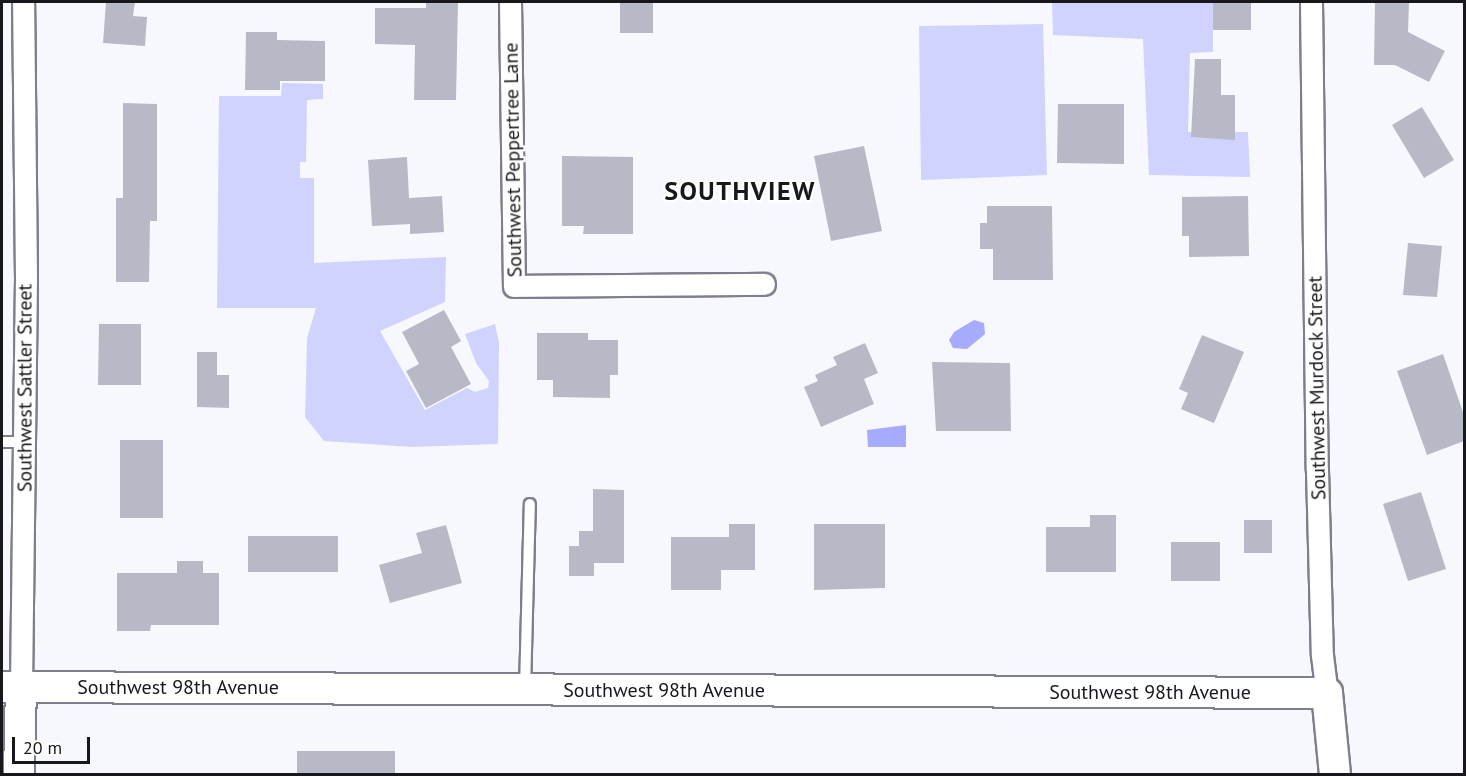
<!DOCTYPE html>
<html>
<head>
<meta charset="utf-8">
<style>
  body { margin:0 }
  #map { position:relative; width:1466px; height:776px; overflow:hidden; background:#f7f8fe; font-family:"PT Sans",sans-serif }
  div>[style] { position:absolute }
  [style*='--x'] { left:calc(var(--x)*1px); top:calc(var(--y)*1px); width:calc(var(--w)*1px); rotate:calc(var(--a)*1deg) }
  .green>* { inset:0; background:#cfd3fd }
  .water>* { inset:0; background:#a7abfd }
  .building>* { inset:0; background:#b8b9c7 }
  .roads { filter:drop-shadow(2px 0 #7e7f8c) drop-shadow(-2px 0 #7e7f8c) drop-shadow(0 2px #7e7f8c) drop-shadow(0 -2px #7e7f8c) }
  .lane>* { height:10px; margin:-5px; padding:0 5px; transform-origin:5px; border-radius:5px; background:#fff }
  .street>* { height:21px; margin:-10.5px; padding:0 10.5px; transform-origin:10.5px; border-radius:10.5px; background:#fff }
  .secondary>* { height:30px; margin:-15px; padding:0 15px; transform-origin:15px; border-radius:15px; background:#fff }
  span { translate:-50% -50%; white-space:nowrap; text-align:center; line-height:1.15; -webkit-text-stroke:4.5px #fff; paint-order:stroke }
  .street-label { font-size:20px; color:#17171c }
  .district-label { font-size:26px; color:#17171c; font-weight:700; letter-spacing:1.5px }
  .frame { position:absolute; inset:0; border:3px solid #17171c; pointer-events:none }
  .scale { position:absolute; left:12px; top:737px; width:78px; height:27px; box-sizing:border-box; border:3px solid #17171c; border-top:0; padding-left:8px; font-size:18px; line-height:21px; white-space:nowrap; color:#17171c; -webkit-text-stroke:4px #fff; paint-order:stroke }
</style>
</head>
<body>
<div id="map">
  <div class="green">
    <i style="clip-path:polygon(1052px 2px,1213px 2px,1213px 52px,1190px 53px,1188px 132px,1248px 132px,1250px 177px,1149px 175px,1143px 39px,1053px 35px)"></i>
    <i style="clip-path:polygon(1043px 24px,1047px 175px,921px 180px,919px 26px)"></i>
    <i style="clip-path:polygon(282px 83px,323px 84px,323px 99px,307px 100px,306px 162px,300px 162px,300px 178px,314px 178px,314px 263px,446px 257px,445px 302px,380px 331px,425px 410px,467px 388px,475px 392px,488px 388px,489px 381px,476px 363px,465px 334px,495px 324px,499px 343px,498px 444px,412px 447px,324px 441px,305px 417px,307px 338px,316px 308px,217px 308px,219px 96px,281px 96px)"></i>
  </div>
  <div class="water">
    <i style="clip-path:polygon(974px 320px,984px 323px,985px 334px,967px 349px,953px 348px,949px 340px,954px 332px)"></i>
    <i style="clip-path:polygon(906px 425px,906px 447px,868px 447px,867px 430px)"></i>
  </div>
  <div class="building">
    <i style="clip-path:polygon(106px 2px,135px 2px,133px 16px,147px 17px,145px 46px,103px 43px)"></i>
    <i style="clip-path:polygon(426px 2px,458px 2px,456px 100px,414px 100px,415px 45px,375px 44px,375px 8px,426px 8px)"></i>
    <i style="clip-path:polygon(620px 2px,653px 2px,653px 33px,620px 33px)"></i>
    <i style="clip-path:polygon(1213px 2px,1251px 2px,1251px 30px,1213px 30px)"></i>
    <i style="clip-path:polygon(1375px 2px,1409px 2px,1408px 32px,1445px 51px,1429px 82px,1395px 65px,1374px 65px)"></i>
    <i style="clip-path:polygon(246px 32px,277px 32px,277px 40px,325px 41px,325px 81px,280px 81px,280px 90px,245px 90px)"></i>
    <i style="clip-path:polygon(1195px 59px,1221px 59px,1221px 95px,1235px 95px,1235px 140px,1191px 137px)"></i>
    <i style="clip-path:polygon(123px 103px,157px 104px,157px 221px,150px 221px,149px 282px,116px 282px,116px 198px,123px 198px)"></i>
    <i style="clip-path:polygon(1058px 104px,1124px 104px,1124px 164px,1057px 163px)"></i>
    <i style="clip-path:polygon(1422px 107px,1454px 160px,1424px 178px,1392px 125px)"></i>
    <i style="clip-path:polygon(864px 146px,882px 231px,831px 241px,814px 156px)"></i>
    <i style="clip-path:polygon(562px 156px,633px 157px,633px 234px,583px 234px,584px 226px,562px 226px)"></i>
    <i style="clip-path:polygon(407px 157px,409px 198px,442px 196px,444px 232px,410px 234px,410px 224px,372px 226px,368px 160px)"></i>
    <i style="clip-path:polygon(1248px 196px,1249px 256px,1189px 257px,1189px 236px,1182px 236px,1182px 197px)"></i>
    <i style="clip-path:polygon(987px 206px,1052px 206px,1053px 280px,993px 280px,993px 249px,980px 249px,980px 223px,987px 223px)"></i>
    <i style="clip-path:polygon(1408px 243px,1442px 246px,1437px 297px,1403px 295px)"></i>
    <i style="clip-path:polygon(444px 310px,461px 341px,451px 347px,471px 384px,426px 408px,406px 371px,419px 364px,402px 332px)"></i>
    <i style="clip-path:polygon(99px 324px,141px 324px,141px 385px,98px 385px)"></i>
    <i style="clip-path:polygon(537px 333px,588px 333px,588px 340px,618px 340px,618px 375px,610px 375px,610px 398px,553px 397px,553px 380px,537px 380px)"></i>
    <i style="clip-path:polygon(1202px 335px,1244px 352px,1214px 423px,1181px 409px,1188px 393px,1179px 389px)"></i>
    <i style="clip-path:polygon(865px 343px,878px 373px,864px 379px,874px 404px,821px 427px,804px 387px,818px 381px,815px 375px,837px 365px,833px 357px)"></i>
    <i style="clip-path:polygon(197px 352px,217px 352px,217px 375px,229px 375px,229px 408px,197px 407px)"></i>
    <i style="clip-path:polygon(1443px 354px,1464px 415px,1464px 441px,1427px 455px,1397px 371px)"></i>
    <i style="clip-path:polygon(932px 362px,1010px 363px,1011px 431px,936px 431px)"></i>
    <i style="clip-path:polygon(120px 440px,163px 440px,163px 518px,120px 518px)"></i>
    <i style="clip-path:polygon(593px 489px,624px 490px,624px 563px,594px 563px,594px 576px,569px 576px,569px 546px,579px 546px,579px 531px,593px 531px)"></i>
    <i style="clip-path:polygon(1421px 492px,1446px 569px,1408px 581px,1383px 504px)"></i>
    <i style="clip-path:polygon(1090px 515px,1116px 515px,1116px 572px,1046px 572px,1046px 527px,1090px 527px)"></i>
    <i style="clip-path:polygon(1244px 520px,1272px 520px,1272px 553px,1244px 553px)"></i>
    <i style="clip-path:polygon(729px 524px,755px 524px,755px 570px,721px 570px,721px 590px,671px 590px,671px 537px,729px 537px)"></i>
    <i style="clip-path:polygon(814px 524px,885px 524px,885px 588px,814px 590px)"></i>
    <i style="clip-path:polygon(446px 525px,462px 583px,390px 603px,379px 565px,422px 553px,416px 533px)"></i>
    <i style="clip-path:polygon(248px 536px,338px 536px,338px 572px,248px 572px)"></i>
    <i style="clip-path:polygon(1171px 542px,1220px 542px,1220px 581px,1171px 581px)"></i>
    <i style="clip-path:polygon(177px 561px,203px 561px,203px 573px,219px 573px,219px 625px,151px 625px,150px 631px,117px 631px,117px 573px,177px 573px)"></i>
    <i style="clip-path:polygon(297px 751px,395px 751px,395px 774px,297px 774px)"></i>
  </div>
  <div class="roads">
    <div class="lane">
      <i style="--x:2;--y:442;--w:21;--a:0"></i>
      <i style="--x:525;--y:689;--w:185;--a:-88.5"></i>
    </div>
    <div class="street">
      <i style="--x:510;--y:2;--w:284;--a:89.2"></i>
      <i style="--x:514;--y:286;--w:250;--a:-0.5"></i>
      <i style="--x:1311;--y:2;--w:468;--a:89.3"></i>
      <i style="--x:1317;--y:470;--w:185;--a:88.5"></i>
      <i style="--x:1322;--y:655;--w:38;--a:83"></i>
      <i style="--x:21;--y:687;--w:409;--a:-89.3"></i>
      <i style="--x:26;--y:278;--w:276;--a:-90.6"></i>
    </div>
    <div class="secondary">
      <i style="--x:2;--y:687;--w:1325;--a:0.26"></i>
      <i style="--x:1327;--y:693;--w:81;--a:84.4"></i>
      <i style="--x:19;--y:774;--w:87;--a:-88.7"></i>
    </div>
  </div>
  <div class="street-label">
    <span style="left:513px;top:160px;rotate:-91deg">Southwest Peppertree Lane</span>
    <span style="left:25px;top:388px;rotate:-90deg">Southwest Sattler Street</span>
    <span style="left:1317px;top:388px;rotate:-91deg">Southwest Murdock Street</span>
    <span style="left:178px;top:687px">Southwest 98th Avenue</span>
    <span style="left:664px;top:690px">Southwest 98th Avenue</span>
    <span style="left:1150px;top:692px">Southwest 98th Avenue</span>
  </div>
  <div class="district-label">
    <span style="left:740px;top:191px">SOUTHVIEW</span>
  </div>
  <div class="frame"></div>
  <div class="scale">20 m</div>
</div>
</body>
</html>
